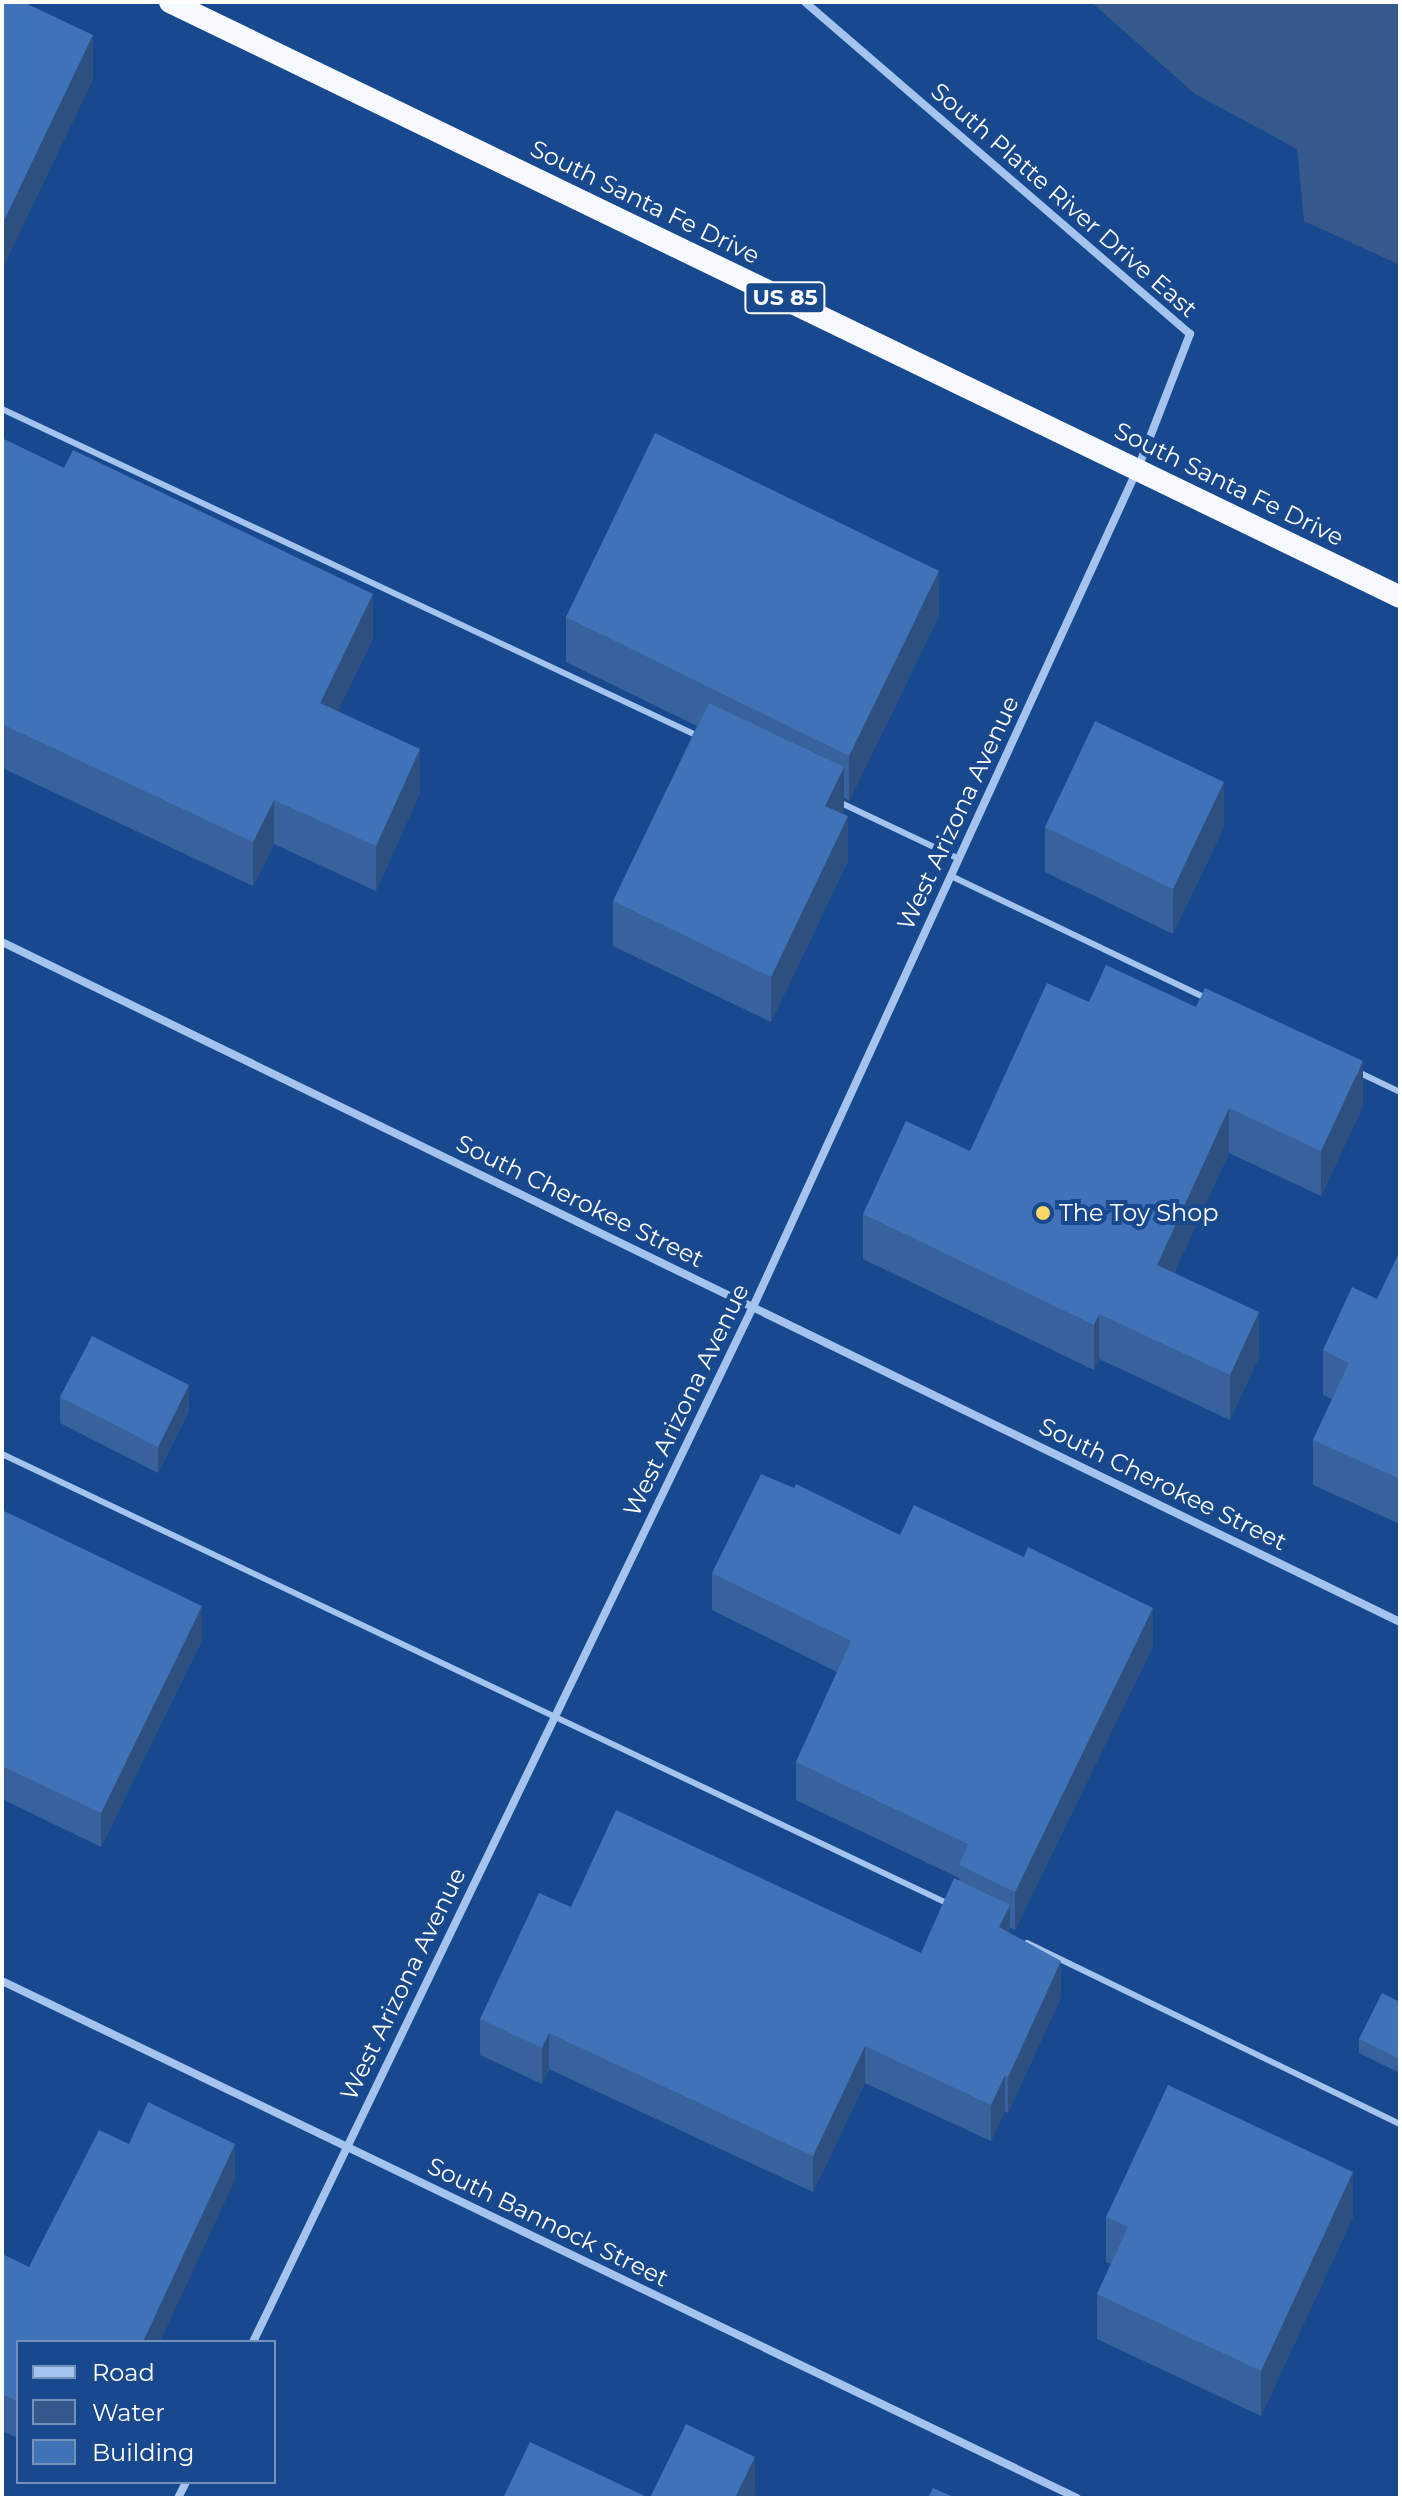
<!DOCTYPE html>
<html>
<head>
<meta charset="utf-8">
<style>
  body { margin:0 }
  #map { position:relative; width:1402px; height:2500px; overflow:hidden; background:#18488e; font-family:Montserrat,sans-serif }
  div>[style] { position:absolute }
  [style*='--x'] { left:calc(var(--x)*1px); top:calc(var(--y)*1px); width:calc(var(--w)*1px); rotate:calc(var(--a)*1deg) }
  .water>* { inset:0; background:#36598d }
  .service>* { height:6px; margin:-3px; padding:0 3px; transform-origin:3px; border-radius:3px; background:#a4c4ef }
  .minor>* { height:8px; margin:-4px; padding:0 4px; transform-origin:4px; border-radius:4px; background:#a4c4ef }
  .trunk>* { height:22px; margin:-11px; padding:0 11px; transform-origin:11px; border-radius:11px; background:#f6f9ff }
  .wall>* { inset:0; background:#37629d }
  .shaded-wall>* { inset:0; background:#2d5080 }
  .building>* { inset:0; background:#4072b7 }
  .dots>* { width:22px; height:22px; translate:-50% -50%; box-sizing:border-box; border:4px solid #18488e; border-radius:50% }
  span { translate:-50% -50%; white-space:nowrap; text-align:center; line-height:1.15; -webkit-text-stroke:8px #18488e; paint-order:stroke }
  .shield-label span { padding:2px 6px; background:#18488e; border:2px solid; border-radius:6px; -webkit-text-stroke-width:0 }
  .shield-label { font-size:22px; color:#fff; font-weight:700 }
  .street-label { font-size:24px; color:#fff }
  .poi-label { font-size:24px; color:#fff }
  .left { translate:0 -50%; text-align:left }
  .frame { position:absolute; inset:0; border:4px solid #fff; pointer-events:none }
  .legend { position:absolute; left:16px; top:2340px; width:260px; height:144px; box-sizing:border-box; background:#18488e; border:2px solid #7491bb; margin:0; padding:10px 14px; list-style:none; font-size:24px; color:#fff }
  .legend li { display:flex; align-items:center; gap:16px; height:40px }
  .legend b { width:40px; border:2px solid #7491bb }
</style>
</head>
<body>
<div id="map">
  <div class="water">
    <i style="clip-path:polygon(1091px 2px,1400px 2px,1400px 265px,1304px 221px,1297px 149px,1195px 94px)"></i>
  </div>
  <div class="service">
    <i style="--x:2;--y:409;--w:769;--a:25.17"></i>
    <i style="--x:839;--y:802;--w:133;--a:25.4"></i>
    <i style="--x:951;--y:876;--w:283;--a:25.6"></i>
    <i style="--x:1356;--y:1071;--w:49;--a:25.5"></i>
    <i style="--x:2;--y:1454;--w:1048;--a:25.42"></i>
    <i style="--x:1027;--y:1943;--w:415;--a:25.9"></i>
  </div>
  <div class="minor">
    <i style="--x:2;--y:942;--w:1555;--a:25.94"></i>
    <i style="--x:2;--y:1981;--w:1193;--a:25.68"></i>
    <i style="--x:253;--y:2342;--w:1149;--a:-64.22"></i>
    <i style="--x:753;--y:1307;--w:923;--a:-65.35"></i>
    <i style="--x:1138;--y:468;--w:144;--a:-68.8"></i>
    <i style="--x:1190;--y:334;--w:508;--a:-139.23"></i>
    <i style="--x:178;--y:2498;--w:18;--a:-63"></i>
  </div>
  <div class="trunk">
    <i style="--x:170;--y:2;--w:1366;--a:25.81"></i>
  </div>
  <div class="wall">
    <i style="clip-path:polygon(2px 438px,373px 638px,338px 711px,420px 793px,376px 891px,274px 844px,253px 886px,2px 768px)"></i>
    <i style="clip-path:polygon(939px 616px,849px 801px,844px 798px,844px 812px,843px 814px,848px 861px,771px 1022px,613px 946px,613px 901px,697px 726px,566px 662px,566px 617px)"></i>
    <i style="clip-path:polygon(1045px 827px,1224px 827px,1173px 934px,1045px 872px)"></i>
    <i style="clip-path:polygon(1089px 1002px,1363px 1106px,1321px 1196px,1229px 1153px,1174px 1273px,1259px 1357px,1230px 1420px,1099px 1359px,1094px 1370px,863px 1259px,863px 1214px,970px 1151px)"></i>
    <i style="clip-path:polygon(1400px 1251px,1400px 1524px,1313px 1485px,1313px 1440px,1332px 1399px,1323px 1395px,1323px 1350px,1377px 1299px)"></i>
    <i style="clip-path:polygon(60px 1397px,189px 1411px,158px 1473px,60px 1423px)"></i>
    <i style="clip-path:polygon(2px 1510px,202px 1640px,101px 1847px,2px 1799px)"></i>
    <i style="clip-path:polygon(900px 1535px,1153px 1646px,1015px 1930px,1010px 1928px,1010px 1933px,1061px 1997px,1008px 2113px,1005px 2111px,991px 2141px,865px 2083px,813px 2192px,549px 2069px,542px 2084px,480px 2055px,480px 2019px,571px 1907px,921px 1953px,959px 1880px,959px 1878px,796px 1800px,796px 1762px,837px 1672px,712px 1610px,712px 1573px)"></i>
    <i style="clip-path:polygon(1400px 2002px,1400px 2073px,1359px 2053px,1359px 2039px)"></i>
    <i style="clip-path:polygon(129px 2144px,235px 2180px,18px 2342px,18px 2438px,2px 2431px,2px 2254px,29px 2267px)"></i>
    <i style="clip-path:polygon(1106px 2217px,1353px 2217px,1261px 2416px,1097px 2339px,1097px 2294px,1111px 2264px,1106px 2262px)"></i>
    <i style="clip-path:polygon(1400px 2444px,1400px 2483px,1398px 2482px,1398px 2447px)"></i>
  </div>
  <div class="shaded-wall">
    <i style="clip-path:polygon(93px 35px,93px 80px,2px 270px,2px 225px)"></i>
    <i style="clip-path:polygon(939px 571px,939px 616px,849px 801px,849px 756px)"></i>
    <i style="clip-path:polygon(373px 594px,373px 638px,320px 748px,320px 703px)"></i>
    <i style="clip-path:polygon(420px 749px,420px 793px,376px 891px,376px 846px)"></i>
    <i style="clip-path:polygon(844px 767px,844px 812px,825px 851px,825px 806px)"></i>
    <i style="clip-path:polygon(1224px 782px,1224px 827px,1173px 934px,1173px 889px)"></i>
    <i style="clip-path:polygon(274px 800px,274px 844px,253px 886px,253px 842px)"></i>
    <i style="clip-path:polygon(848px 816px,848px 861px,771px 1022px,771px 977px)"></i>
    <i style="clip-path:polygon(1363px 1061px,1363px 1106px,1321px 1196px,1321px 1151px)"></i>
    <i style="clip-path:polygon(1229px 1108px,1229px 1153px,1157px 1310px,1157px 1265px)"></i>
    <i style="clip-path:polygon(1259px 1312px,1259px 1357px,1230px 1420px,1230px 1375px)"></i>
    <i style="clip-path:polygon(1099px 1314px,1099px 1359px,1094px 1370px,1094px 1325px)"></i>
    <i style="clip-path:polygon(189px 1385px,189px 1411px,158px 1473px,158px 1447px)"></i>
    <i style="clip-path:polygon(202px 1606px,202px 1640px,101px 1847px,101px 1813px)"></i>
    <i style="clip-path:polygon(1153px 1608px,1153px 1646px,1015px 1930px,1015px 1892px)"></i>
    <i style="clip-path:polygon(1010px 1905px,1010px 1941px,999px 1927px)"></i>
    <i style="clip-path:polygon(1061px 1961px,1061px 1997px,1008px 2113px,1008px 2077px)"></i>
    <i style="clip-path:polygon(549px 2033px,549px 2069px,542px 2084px,542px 2048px)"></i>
    <i style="clip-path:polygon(865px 2046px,865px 2083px,813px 2192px,813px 2156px)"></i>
    <i style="clip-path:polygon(1005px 2075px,1005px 2111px,991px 2141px,991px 2105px)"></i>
    <i style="clip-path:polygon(235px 2144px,235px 2180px,160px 2342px,143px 2342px)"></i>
    <i style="clip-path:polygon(1353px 2172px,1353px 2217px,1261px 2416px,1261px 2371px)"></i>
    <i style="clip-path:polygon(755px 2457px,755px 2494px,753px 2498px,735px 2498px)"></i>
  </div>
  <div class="building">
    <i style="clip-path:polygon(2px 2px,23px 2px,93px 35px,2px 225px)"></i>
    <i style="clip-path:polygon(655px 433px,939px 571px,849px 756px,566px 617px)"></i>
    <i style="clip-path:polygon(2px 438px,64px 468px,73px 450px,373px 594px,320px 703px,420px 749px,376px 846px,274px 800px,253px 842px,2px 724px)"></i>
    <i style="clip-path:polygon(709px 703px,844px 767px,825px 806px,848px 816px,771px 977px,613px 901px)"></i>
    <i style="clip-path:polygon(1095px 721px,1224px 782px,1173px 889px,1045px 827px)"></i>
    <i style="clip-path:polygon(1106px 965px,1196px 1007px,1205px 988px,1363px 1061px,1321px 1151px,1229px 1108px,1157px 1265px,1259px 1312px,1230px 1375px,1099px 1314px,1094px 1325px,863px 1214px,906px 1121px,970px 1151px,1047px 983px,1089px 1002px)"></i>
    <i style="clip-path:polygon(1400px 1251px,1400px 1479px,1313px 1440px,1349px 1363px,1323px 1350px,1352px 1287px,1377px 1299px)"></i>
    <i style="clip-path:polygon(92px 1336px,189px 1385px,158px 1447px,60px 1397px)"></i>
    <i style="clip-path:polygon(761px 1474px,794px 1488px,796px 1484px,900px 1535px,914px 1505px,1024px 1557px,1028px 1547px,1153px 1608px,1015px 1892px,959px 1865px,968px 1844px,796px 1762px,851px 1641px,712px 1573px)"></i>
    <i style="clip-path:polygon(2px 1510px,202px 1606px,101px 1813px,2px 1766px)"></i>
    <i style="clip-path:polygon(616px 1810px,921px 1953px,954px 1878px,1010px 1905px,999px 1927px,1061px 1961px,1008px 2077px,1005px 2075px,991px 2105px,865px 2046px,813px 2156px,549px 2033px,542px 2048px,480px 2019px,539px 1893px,571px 1907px)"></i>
    <i style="clip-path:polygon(1382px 1993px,1400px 2002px,1400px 2059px,1359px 2039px)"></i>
    <i style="clip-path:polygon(1168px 2085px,1353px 2172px,1261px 2371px,1097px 2294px,1128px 2227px,1106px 2217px)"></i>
    <i style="clip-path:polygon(148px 2102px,235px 2144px,143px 2342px,18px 2342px,18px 2401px,2px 2394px,2px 2254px,29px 2267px,99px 2130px,129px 2144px)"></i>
    <i style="clip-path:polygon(686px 2424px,755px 2457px,735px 2498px,650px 2498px)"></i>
    <i style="clip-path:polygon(530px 2442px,649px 2498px,503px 2498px)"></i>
    <i style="clip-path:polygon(933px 2488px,956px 2498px,928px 2498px)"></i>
  </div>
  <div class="dots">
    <i style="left:1043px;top:1213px;background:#ffd662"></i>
  </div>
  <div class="shield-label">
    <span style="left:785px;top:298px">US 85</span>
  </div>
  <div class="street-label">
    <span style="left:1064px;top:200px;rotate:41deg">South Platte River Drive East</span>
    <span style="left:645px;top:202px;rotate:26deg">South Santa Fe Drive</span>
    <span style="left:1229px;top:484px;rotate:26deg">South Santa Fe Drive</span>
    <span style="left:958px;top:813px;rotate:-65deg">West Arizona Avenue</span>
    <span style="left:580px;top:1201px;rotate:26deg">South Cherokee Street</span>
    <span style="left:686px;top:1400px;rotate:-64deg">West Arizona Avenue</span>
    <span style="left:1163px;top:1484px;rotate:26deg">South Cherokee Street</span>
    <span style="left:403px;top:1984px;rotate:-64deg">West Arizona Avenue</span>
    <span style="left:548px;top:2222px;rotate:26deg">South Bannock Street</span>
  </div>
  <div class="poi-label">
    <span class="left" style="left:1059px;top:1213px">The Toy Shop</span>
  </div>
  <div class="frame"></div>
  <ul class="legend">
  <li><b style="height:10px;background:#a4c4ef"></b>Road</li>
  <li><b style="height:22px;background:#36598d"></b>Water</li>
  <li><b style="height:22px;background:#4072b7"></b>Building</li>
  </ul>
</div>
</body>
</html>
